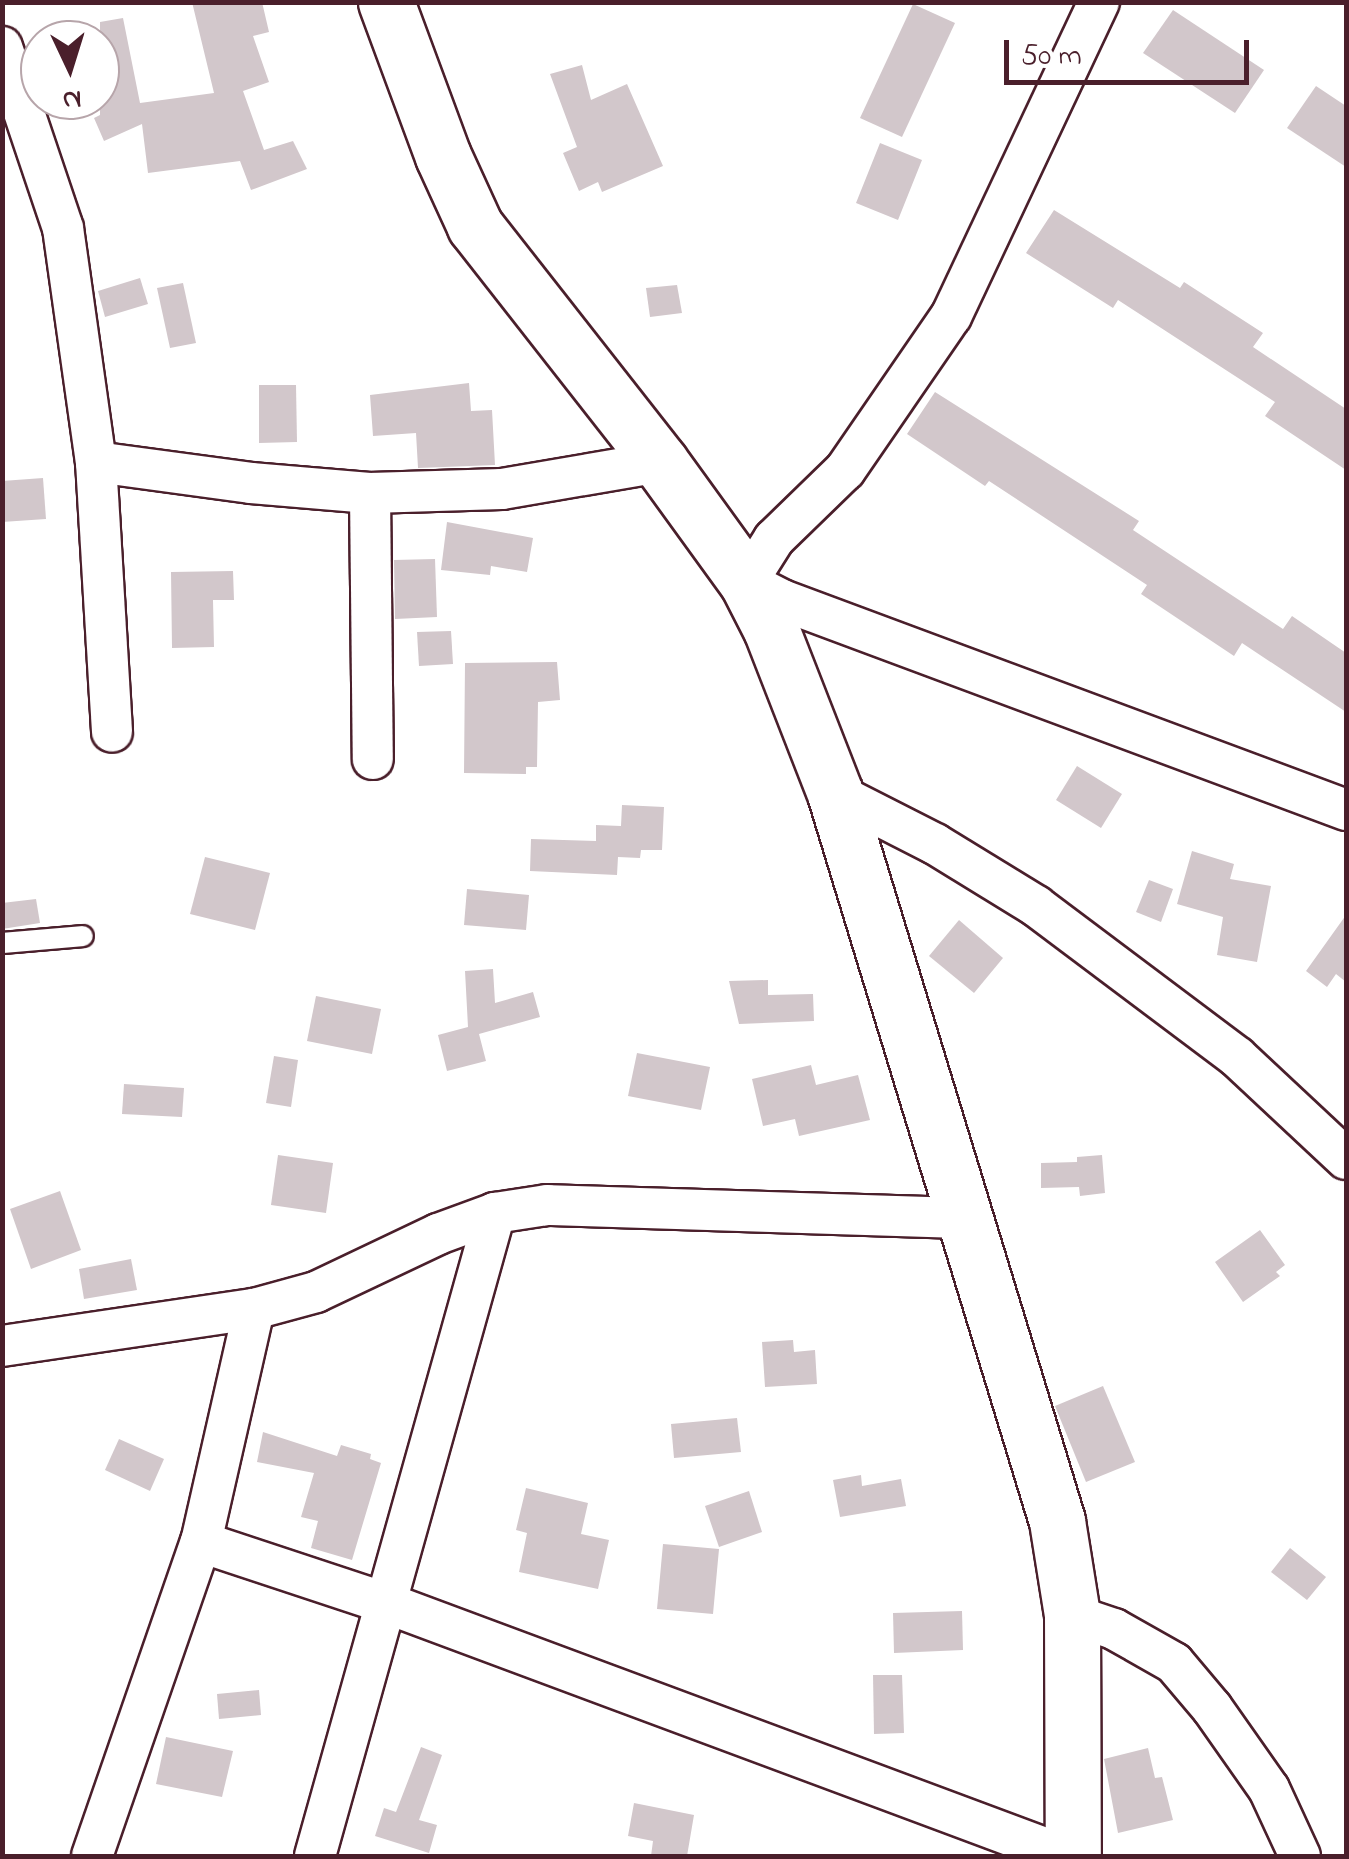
<!DOCTYPE html>
<html>
<head>
<meta charset="utf-8">
<style>
  body { margin:0 }
  #map { position:relative; width:1349px; height:1859px; overflow:hidden; background:#fff; font-family:"Indie Flower",sans-serif }
  div>[style] { position:absolute }
  [style*='--x'] { left:calc(var(--x)*1px); top:calc(var(--y)*1px); width:calc(var(--w)*1px); rotate:calc(var(--a)*1deg) }
  .building>* { inset:0; background:#d2c7cb }
  .roads { filter:drop-shadow(2px 0 #4a1f2b) drop-shadow(-2px 0 #4a1f2b) drop-shadow(0 2px #4a1f2b) drop-shadow(0 -2px #4a1f2b) }
  .lane>* { height:20px; margin:-10px; padding:0 10px; transform-origin:10px; border-radius:10px; background:#fff }
  .street>* { height:40px; margin:-20px; padding:0 20px; transform-origin:20px; border-radius:20px; background:#fff }
  .secondary>* { height:55px; margin:-27.5px; padding:0 27.5px; transform-origin:27.5px; border-radius:27.5px; background:#fff }
  span { translate:-50% -50%; white-space:nowrap; text-align:center; line-height:1.15; -webkit-text-stroke:9px #fff; paint-order:stroke }
  .frame { position:absolute; inset:0; border:5px solid #4a1f2b; pointer-events:none }
  .north { position:absolute; left:20px; top:20px; width:100px; height:100px; box-sizing:border-box; background:#fff; border:2px solid #b7a5aa; border-radius:50%; rotate:176deg; font-size:28px; font-weight:700; line-height:40px; text-align:center; color:#4a1f2b }
  .north::after { content:''; display:block; margin:auto; width:35px; height:45px; background:#4a1f2b; clip-path:polygon(50% 0,100% 100%,50% 72%,0 100%) }
  .scale { position:absolute; left:1004px; top:40px; width:245px; height:45px; box-sizing:border-box; border:5px solid #4a1f2b; border-top:0; padding-left:12px; font-size:30px; line-height:35px; white-space:nowrap; color:#4a1f2b; -webkit-text-stroke:8px #fff; paint-order:stroke }
</style>
</head>
<body>
<div id="map">
  <div class="building">
    <i style="clip-path:polygon(192px 2px,262px 2px,269px 32px,253px 36px,269px 82px,243px 91px,264px 150px,293px 141px,307px 169px,251px 190px,240px 161px,148px 173px,142px 124px,104px 141px,94px 118px,100px 115px,100px 22px,123px 18px,140px 103px,214px 93px)"></i>
    <i style="clip-path:polygon(913px 4px,955px 23px,902px 137px,860px 118px)"></i>
    <i style="clip-path:polygon(1173px 10px,1264px 70px,1235px 113px,1143px 53px)"></i>
    <i style="clip-path:polygon(582px 65px,591px 100px,627px 84px,663px 166px,602px 192px,598px 182px,579px 191px,563px 153px,577px 147px,550px 74px)"></i>
    <i style="clip-path:polygon(1316px 86px,1346px 106px,1346px 167px,1287px 128px)"></i>
    <i style="clip-path:polygon(880px 143px,922px 160px,898px 220px,856px 203px)"></i>
    <i style="clip-path:polygon(1054px 210px,1180px 288px,1184px 282px,1263px 333px,1253px 347px,1346px 409px,1346px 470px,1265px 416px,1275px 402px,1118px 300px,1113px 308px,1026px 253px)"></i>
    <i style="clip-path:polygon(140px 278px,148px 304px,105px 317px,98px 291px)"></i>
    <i style="clip-path:polygon(183px 283px,196px 343px,170px 348px,157px 288px)"></i>
    <i style="clip-path:polygon(677px 285px,682px 313px,650px 317px,646px 288px)"></i>
    <i style="clip-path:polygon(469px 383px,471px 411px,492px 410px,495px 465px,418px 468px,416px 433px,373px 436px,370px 395px)"></i>
    <i style="clip-path:polygon(259px 385px,296px 385px,297px 442px,259px 443px)"></i>
    <i style="clip-path:polygon(935px 392px,1139px 521px,1133px 530px,1283px 629px,1292px 616px,1346px 653px,1346px 712px,1242px 643px,1234px 656px,1141px 594px,1147px 585px,989px 481px,985px 486px,907px 434px)"></i>
    <i style="clip-path:polygon(43px 478px,46px 519px,2px 522px,2px 481px)"></i>
    <i style="clip-path:polygon(447px 522px,533px 538px,527px 572px,491px 566px,490px 575px,441px 570px)"></i>
    <i style="clip-path:polygon(435px 559px,437px 617px,395px 619px,394px 560px)"></i>
    <i style="clip-path:polygon(233px 571px,234px 600px,213px 600px,214px 647px,172px 648px,171px 572px)"></i>
    <i style="clip-path:polygon(451px 631px,453px 664px,419px 666px,417px 632px)"></i>
    <i style="clip-path:polygon(557px 662px,560px 700px,538px 702px,537px 767px,526px 767px,526px 774px,464px 773px,465px 663px)"></i>
    <i style="clip-path:polygon(1077px 766px,1122px 794px,1101px 828px,1056px 800px)"></i>
    <i style="clip-path:polygon(622px 805px,664px 807px,662px 850px,641px 850px,640px 858px,618px 857px,617px 875px,530px 871px,531px 839px,596px 841px,596px 825px,621px 826px)"></i>
    <i style="clip-path:polygon(1192px 851px,1234px 864px,1230px 879px,1271px 886px,1257px 962px,1217px 955px,1223px 917px,1177px 904px)"></i>
    <i style="clip-path:polygon(205px 857px,270px 873px,255px 930px,190px 914px)"></i>
    <i style="clip-path:polygon(1149px 880px,1173px 889px,1161px 922px,1136px 912px)"></i>
    <i style="clip-path:polygon(467px 889px,529px 895px,526px 930px,464px 925px)"></i>
    <i style="clip-path:polygon(36px 899px,40px 923px,2px 929px,2px 903px)"></i>
    <i style="clip-path:polygon(1346px 915px,1346px 982px,1336px 974px,1327px 987px,1306px 971px)"></i>
    <i style="clip-path:polygon(959px 920px,1003px 958px,974px 993px,929px 956px)"></i>
    <i style="clip-path:polygon(493px 969px,495px 1003px,533px 992px,540px 1017px,479px 1034px,486px 1061px,447px 1071px,438px 1035px,468px 1027px,465px 971px)"></i>
    <i style="clip-path:polygon(768px 980px,768px 995px,813px 994px,814px 1021px,739px 1024px,729px 981px)"></i>
    <i style="clip-path:polygon(316px 996px,381px 1009px,372px 1054px,307px 1041px)"></i>
    <i style="clip-path:polygon(637px 1053px,710px 1067px,701px 1110px,628px 1096px)"></i>
    <i style="clip-path:polygon(274px 1056px,298px 1060px,291px 1107px,266px 1103px)"></i>
    <i style="clip-path:polygon(811px 1065px,816px 1085px,858px 1075px,870px 1120px,799px 1136px,795px 1119px,763px 1126px,752px 1079px)"></i>
    <i style="clip-path:polygon(124px 1084px,184px 1088px,182px 1117px,122px 1114px)"></i>
    <i style="clip-path:polygon(278px 1155px,333px 1163px,326px 1213px,271px 1205px)"></i>
    <i style="clip-path:polygon(1102px 1155px,1105px 1193px,1080px 1196px,1079px 1187px,1041px 1188px,1041px 1163px,1077px 1162px,1077px 1157px)"></i>
    <i style="clip-path:polygon(60px 1191px,81px 1250px,31px 1269px,10px 1209px)"></i>
    <i style="clip-path:polygon(1260px 1230px,1285px 1265px,1276px 1272px,1280px 1276px,1243px 1302px,1215px 1262px)"></i>
    <i style="clip-path:polygon(131px 1259px,137px 1290px,84px 1299px,79px 1269px)"></i>
    <i style="clip-path:polygon(793px 1340px,794px 1352px,815px 1350px,817px 1384px,765px 1387px,762px 1342px)"></i>
    <i style="clip-path:polygon(1103px 1386px,1135px 1462px,1086px 1482px,1055px 1406px)"></i>
    <i style="clip-path:polygon(737px 1418px,741px 1452px,674px 1458px,671px 1424px)"></i>
    <i style="clip-path:polygon(263px 1432px,337px 1456px,341px 1445px,371px 1454px,370px 1459px,381px 1463px,352px 1560px,311px 1548px,318px 1521px,301px 1517px,314px 1473px,257px 1462px)"></i>
    <i style="clip-path:polygon(119px 1439px,164px 1459px,150px 1491px,105px 1470px)"></i>
    <i style="clip-path:polygon(861px 1475px,862px 1486px,901px 1479px,906px 1506px,840px 1517px,833px 1480px)"></i>
    <i style="clip-path:polygon(526px 1488px,588px 1503px,581px 1534px,609px 1540px,598px 1589px,519px 1572px,527px 1533px,516px 1530px)"></i>
    <i style="clip-path:polygon(749px 1491px,762px 1532px,719px 1547px,705px 1506px)"></i>
    <i style="clip-path:polygon(663px 1544px,719px 1549px,713px 1614px,657px 1609px)"></i>
    <i style="clip-path:polygon(1290px 1548px,1326px 1577px,1307px 1600px,1271px 1572px)"></i>
    <i style="clip-path:polygon(962px 1611px,963px 1650px,894px 1653px,893px 1613px)"></i>
    <i style="clip-path:polygon(873px 1675px,902px 1675px,904px 1733px,874px 1734px)"></i>
    <i style="clip-path:polygon(259px 1690px,261px 1715px,219px 1719px,217px 1694px)"></i>
    <i style="clip-path:polygon(166px 1737px,233px 1751px,222px 1797px,156px 1784px)"></i>
    <i style="clip-path:polygon(421px 1747px,442px 1755px,419px 1820px,437px 1825px,429px 1853px,375px 1836px,384px 1808px,396px 1812px)"></i>
    <i style="clip-path:polygon(1148px 1748px,1155px 1778px,1162px 1777px,1173px 1820px,1118px 1833px,1104px 1759px)"></i>
    <i style="clip-path:polygon(634px 1803px,694px 1815px,687px 1856px,651px 1856px,653px 1841px,628px 1836px)"></i>
  </div>
  <div class="roads">
    <div class="lane">
      <i style="--x:2;--y:943;--w:81;--a:-4.9"></i>
    </div>
    <div class="street">
      <i style="--x:1099;--y:2;--w:347;--a:115.2"></i>
      <i style="--x:951;--y:316;--w:187;--a:124.5"></i>
      <i style="--x:845;--y:470;--w:99;--a:135.8"></i>
      <i style="--x:774;--y:539;--w:51;--a:122.1"></i>
      <i style="--x:747;--y:582;--w:39;--a:27"></i>
      <i style="--x:782;--y:600;--w:602;--a:20.42"></i>
      <i style="--x:2;--y:47;--w:191;--a:71.4"></i>
      <i style="--x:63;--y:228;--w:236;--a:82"></i>
      <i style="--x:96;--y:462;--w:156;--a:7.7"></i>
      <i style="--x:251;--y:483;--w:119;--a:4.8"></i>
      <i style="--x:370;--y:493;--w:132;--a:-1.7"></i>
      <i style="--x:502;--y:489;--w:160;--a:-9.7"></i>
      <i style="--x:96;--y:462;--w:270;--a:86.6"></i>
      <i style="--x:370;--y:493;--w:266;--a:89.4"></i>
      <i style="--x:835;--y:793;--w:112;--a:27"></i>
      <i style="--x:935;--y:844;--w:119;--a:31.5"></i>
      <i style="--x:1036;--y:906;--w:251;--a:36.9"></i>
      <i style="--x:1237;--y:1057;--w:149;--a:43.1"></i>
      <i style="--x:254;--y:1309;--w:239;--a:102.8"></i>
      <i style="--x:201;--y:1542;--w:198;--a:18.3"></i>
      <i style="--x:389;--y:1604;--w:722;--a:20.42"></i>
      <i style="--x:2;--y:1346;--w:255;--a:-8.4"></i>
      <i style="--x:254;--y:1309;--w:64;--a:-15.3"></i>
      <i style="--x:316;--y:1292;--w:135;--a:-25.4"></i>
      <i style="--x:438;--y:1234;--w:61;--a:-20.2"></i>
      <i style="--x:495;--y:1213;--w:53;--a:-8.7"></i>
      <i style="--x:547;--y:1205;--w:417;--a:1.8"></i>
      <i style="--x:1072;--y:1615;--w:44;--a:18.4"></i>
      <i style="--x:1114;--y:1629;--w:69;--a:29.5"></i>
      <i style="--x:1174;--y:1663;--w:59;--a:49.8"></i>
      <i style="--x:1212;--y:1708;--w:99;--a:54.9"></i>
      <i style="--x:1269;--y:1789;--w:74;--a:65.2"></i>
      <i style="--x:92;--y:1856;--w:332;--a:-70.9"></i>
      <i style="--x:315;--y:1856;--w:668;--a:-74.36"></i>
    </div>
    <div class="secondary">
      <i style="--x:386;--y:2;--w:164;--a:69.7"></i>
      <i style="--x:443;--y:156;--w:77;--a:65.4"></i>
      <i style="--x:475;--y:226;--w:300;--a:51.9"></i>
      <i style="--x:660;--y:462;--w:148;--a:54.1"></i>
      <i style="--x:747;--y:582;--w:53;--a:62.9"></i>
      <i style="--x:771;--y:629;--w:176;--a:68.7"></i>
      <i style="--x:835;--y:793;--w:761;--a:73.04"></i>
      <i style="--x:1057;--y:1521;--w:95;--a:80.9"></i>
      <i style="--x:1072;--y:1615;--w:241;--a:89.8"></i>
    </div>
  </div>
  <div class="frame"></div>
  <div class="north">N</div>
  <div class="scale">50 m</div>
</div>
</body>
</html>
